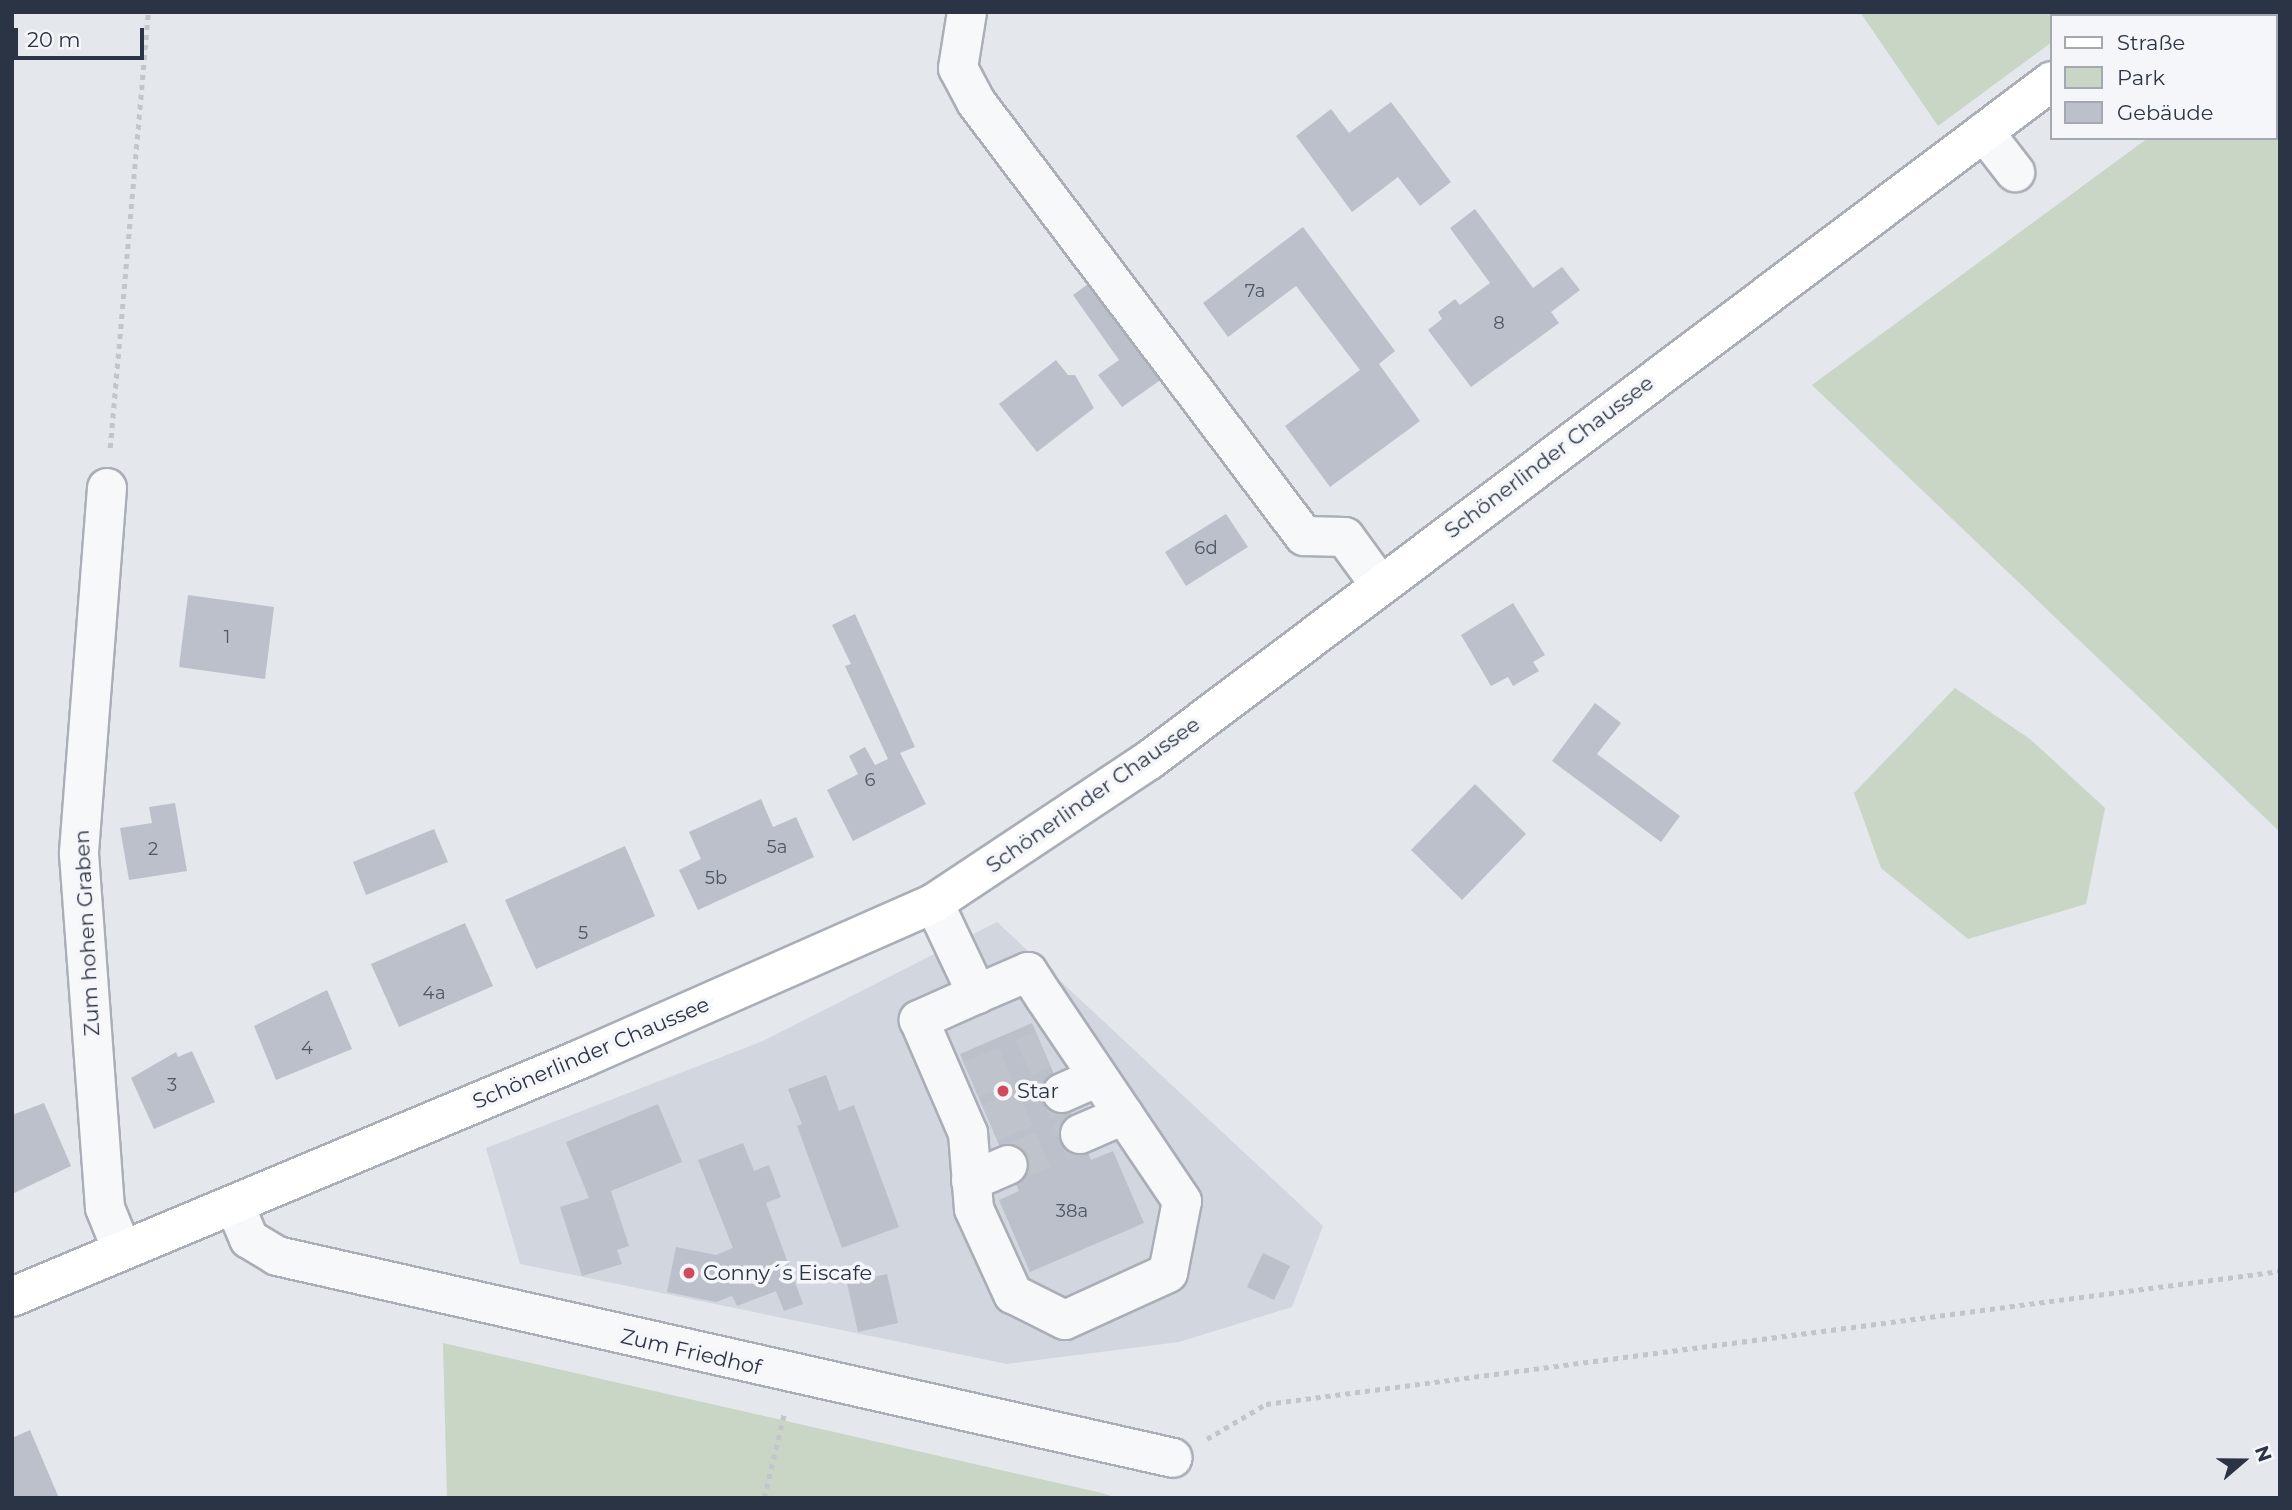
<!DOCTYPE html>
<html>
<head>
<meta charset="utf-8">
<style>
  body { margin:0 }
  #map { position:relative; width:2292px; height:1510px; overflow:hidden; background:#e4e7ec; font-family:Montserrat,sans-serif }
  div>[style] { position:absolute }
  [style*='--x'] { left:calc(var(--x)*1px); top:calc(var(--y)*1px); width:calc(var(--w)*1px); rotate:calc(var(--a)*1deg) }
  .built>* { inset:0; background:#d2d6de }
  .green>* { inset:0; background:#c9d6c5 }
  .building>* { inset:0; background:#bbc0ca }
  .minor-tunnel>* { height:38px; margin-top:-19px; transform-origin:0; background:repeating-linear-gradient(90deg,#bfc3cb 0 38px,transparent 0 57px) }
  .path>* { height:4.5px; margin-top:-2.25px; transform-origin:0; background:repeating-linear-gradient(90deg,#c2c5cb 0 5px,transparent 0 10px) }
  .roads { filter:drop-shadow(2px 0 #a9aeb7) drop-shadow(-2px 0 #a9aeb7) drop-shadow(0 2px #a9aeb7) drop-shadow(0 -2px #a9aeb7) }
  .minor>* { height:38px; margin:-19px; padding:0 19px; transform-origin:19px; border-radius:19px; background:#f7f8fa }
  .major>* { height:38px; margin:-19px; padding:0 19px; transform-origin:19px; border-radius:19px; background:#fff }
  .dots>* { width:19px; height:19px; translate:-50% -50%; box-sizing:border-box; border:4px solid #f4f6f9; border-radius:50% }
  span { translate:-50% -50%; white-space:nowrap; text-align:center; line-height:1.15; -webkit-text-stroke:7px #f4f6f9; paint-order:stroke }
  .number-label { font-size:18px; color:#4f5766 }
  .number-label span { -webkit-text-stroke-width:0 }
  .street-label { font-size:21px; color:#2b3445 }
  .poi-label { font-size:21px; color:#2b3445 }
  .left { translate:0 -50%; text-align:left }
  .frame { position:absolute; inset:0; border:14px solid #2b3445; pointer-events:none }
  .legend { position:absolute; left:2050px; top:14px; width:228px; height:126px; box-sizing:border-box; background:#f4f6f9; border:2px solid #a4a8b1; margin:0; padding:9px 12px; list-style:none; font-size:21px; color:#2b3445 }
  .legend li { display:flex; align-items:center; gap:14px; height:35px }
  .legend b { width:35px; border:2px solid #a4a8b1 }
  .north { position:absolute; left:2208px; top:1426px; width:70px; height:70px; -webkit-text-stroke:5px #f4f6f9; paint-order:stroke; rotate:70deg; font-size:19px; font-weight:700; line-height:28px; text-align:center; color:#2b3445 }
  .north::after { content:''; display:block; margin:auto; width:24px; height:32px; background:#2b3445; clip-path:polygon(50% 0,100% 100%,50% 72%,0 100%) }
  .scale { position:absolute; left:14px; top:28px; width:130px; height:32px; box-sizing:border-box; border:4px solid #2b3445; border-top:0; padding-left:9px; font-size:21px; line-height:24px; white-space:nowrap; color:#2b3445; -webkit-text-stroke:5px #f4f6f9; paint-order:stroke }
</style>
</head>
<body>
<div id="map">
  <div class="built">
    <i style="clip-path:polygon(997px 922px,1323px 1226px,1292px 1307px,1179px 1342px,1007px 1364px,520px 1264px,486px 1148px,763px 1041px)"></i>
  </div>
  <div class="green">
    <i style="clip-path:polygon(1860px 12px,2093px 12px,2052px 16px,2052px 42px,1938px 126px)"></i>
    <i style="clip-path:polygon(2280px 39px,2280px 832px,1812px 385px,2148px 138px,2276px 138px)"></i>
    <i style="clip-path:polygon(1955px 688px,2030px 739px,2105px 808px,2086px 904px,1968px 939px,1881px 868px,1854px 793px)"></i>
    <i style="clip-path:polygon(443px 1343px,1102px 1493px,1118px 1498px,447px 1498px)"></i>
  </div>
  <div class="building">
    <i style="clip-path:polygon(1391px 102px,1451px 182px,1420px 206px,1398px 177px,1352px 212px,1296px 136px,1331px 109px,1349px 133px)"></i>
    <i style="clip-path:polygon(1475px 209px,1533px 288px,1562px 267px,1580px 290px,1551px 312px,1559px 323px,1471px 387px,1428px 330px,1442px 319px,1438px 312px,1455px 299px,1460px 305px,1490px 283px,1450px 228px)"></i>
    <i style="clip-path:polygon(1303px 227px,1395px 351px,1379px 364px,1420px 421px,1330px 487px,1285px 426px,1360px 370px,1296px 286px,1228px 337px,1203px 303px)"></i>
    <i style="clip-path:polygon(1092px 281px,1162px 379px,1122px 407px,1098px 375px,1119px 360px,1073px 295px)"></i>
    <i style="clip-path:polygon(1056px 360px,1068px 375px,1075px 375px,1094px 408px,1037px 452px,999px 404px)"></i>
    <i style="clip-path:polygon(1226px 514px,1248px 547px,1186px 586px,1165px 552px)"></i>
    <i style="clip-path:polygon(188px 595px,274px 607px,265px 679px,179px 667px)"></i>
    <i style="clip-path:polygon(1513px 603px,1545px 655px,1533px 662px,1539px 671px,1513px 686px,1508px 677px,1491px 686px,1461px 635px)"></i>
    <i style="clip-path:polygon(855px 614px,915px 747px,900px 753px,926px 804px,853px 841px,827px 790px,858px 774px,849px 756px,865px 747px,875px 765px,888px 759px,845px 666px,851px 664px,832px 625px)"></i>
    <i style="clip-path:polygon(1595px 703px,1621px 723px,1597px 754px,1680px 816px,1661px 842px,1552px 761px)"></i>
    <i style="clip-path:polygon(1475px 784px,1526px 834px,1462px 900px,1411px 850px)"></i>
    <i style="clip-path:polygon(761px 799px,773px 827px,796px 817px,814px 857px,698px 910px,679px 870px,701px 859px,689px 832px)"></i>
    <i style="clip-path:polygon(175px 803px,187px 871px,129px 880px,120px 828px,152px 823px,149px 807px)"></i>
    <i style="clip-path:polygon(434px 829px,448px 862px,366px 895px,353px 862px)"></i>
    <i style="clip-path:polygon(625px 846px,655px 916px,536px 969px,505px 900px)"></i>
    <i style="clip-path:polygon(465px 923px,493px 986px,399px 1027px,371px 964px)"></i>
    <i style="clip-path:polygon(327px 990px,352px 1049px,276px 1080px,254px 1026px)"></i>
    <i style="clip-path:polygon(1032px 1023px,1091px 1160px,1113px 1151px,1144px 1223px,1030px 1272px,999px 1200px,1019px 1191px,960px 1054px)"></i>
    <i style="clip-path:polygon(192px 1051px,215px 1102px,154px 1129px,131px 1078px,176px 1052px,178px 1057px)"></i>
    <i style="clip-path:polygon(826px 1075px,839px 1111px,854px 1105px,899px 1227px,842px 1248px,797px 1126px,802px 1124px,788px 1089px)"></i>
    <i style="clip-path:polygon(44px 1103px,71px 1166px,12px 1194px,12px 1115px)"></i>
    <i style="clip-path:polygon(658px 1104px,682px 1162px,611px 1191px,629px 1246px,617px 1250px,622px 1264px,582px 1276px,560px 1207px,589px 1198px,566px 1142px)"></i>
    <i style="clip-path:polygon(743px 1143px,754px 1171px,769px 1165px,781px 1197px,766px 1203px,803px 1304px,784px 1311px,776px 1291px,737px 1306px,732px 1296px,716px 1302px,667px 1292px,676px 1247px,716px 1255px,733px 1248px,698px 1160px)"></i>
    <i style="clip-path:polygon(1263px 1253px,1290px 1266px,1274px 1300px,1247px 1287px)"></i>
    <i style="clip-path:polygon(887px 1274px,898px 1323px,858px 1332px,847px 1283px)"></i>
    <i style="clip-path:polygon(30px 1430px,59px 1498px,12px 1498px,12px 1438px)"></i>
  </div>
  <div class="minor-tunnel">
    <i style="--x:971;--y:1080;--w:78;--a:-23.3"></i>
    <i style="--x:990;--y:1123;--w:78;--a:-22.6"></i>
    <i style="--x:1008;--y:1165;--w:78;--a:-23.3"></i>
  </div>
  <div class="path">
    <i style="--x:110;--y:448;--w:438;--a:-85"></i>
    <i style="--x:1207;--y:1439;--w:69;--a:-30.7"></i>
    <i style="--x:1266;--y:1404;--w:1023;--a:-7.47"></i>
    <i style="--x:764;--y:1498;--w:86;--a:-76.6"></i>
  </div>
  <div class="roads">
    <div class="minor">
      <i style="--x:967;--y:12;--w:57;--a:99.1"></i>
      <i style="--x:958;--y:68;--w:38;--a:62"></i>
      <i style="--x:976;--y:102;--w:544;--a:52.92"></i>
      <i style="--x:1304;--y:536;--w:41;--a:1.4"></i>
      <i style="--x:1345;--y:537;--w:59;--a:53.9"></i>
      <i style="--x:1984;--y:132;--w:51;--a:52.2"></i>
      <i style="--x:107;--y:488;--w:367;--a:94.4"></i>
      <i style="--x:79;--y:854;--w:355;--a:85.8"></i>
      <i style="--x:105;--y:1208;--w:45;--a:68"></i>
      <i style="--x:934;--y:903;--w:101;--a:64.7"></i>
      <i style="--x:977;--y:994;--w:64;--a:155.9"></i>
      <i style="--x:919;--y:1020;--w:123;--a:66.6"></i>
      <i style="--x:968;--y:1133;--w:76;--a:85.5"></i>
      <i style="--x:974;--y:1209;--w:94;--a:65.4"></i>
      <i style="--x:1013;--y:1294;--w:58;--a:26.6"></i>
      <i style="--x:1065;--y:1320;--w:113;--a:-24.5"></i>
      <i style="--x:1168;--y:1273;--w:73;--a:-79"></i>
      <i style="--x:1182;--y:1201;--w:245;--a:-124"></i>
      <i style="--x:1045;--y:998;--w:31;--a:-123"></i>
      <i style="--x:1028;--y:972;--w:56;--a:156.7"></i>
      <i style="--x:1062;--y:1093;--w:39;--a:-24"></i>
      <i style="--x:1080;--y:1134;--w:48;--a:-23.4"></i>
      <i style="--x:971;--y:1181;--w:40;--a:-23.4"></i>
      <i style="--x:235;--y:1206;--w:36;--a:67"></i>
      <i style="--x:249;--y:1239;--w:33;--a:31"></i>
      <i style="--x:277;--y:1256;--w:918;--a:12.7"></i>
    </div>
    <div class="major">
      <i style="--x:2139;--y:16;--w:6;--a:-39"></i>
      <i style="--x:12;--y:1297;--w:619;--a:-22.71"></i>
      <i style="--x:583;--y:1058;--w:384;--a:-23.8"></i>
      <i style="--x:934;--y:903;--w:257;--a:-33.6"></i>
      <i style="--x:1148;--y:761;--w:1131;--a:-36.95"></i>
    </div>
  </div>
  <div class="dots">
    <i style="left:1003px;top:1091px;background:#d1495b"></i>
    <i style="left:689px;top:1273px;background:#d1495b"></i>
  </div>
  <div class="number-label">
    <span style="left:1255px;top:291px">7a</span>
    <span style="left:1499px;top:323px">8</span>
    <span style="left:1206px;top:548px">6d</span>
    <span style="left:227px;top:637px">1</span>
    <span style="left:870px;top:780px">6</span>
    <span style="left:777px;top:847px">5a</span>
    <span style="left:153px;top:849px">2</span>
    <span style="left:716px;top:878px">5b</span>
    <span style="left:583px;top:933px">5</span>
    <span style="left:434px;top:993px">4a</span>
    <span style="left:307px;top:1048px">4</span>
    <span style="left:172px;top:1085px">3</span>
    <span style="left:1072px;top:1211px">38a</span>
  </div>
  <div class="street-label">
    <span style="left:1549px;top:457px;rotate:-37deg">Schönerlinder Chaussee</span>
    <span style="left:1093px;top:795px;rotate:-35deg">Schönerlinder Chaussee</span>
    <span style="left:87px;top:933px;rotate:-93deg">Zum hohen Graben</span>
    <span style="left:591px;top:1053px;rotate:-23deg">Schönerlinder Chaussee</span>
    <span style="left:691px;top:1352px;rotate:13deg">Zum Friedhof</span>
  </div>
  <div class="poi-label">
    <span class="left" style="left:1017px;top:1091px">Star</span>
    <span class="left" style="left:703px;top:1273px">Conny´s Eiscafe</span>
  </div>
  <div class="frame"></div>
  <ul class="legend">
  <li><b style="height:9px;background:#fff"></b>Straße</li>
  <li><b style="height:19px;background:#c9d6c5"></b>Park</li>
  <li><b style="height:19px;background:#bbc0ca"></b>Gebäude</li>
  </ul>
  <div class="north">N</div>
  <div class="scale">20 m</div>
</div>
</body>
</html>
